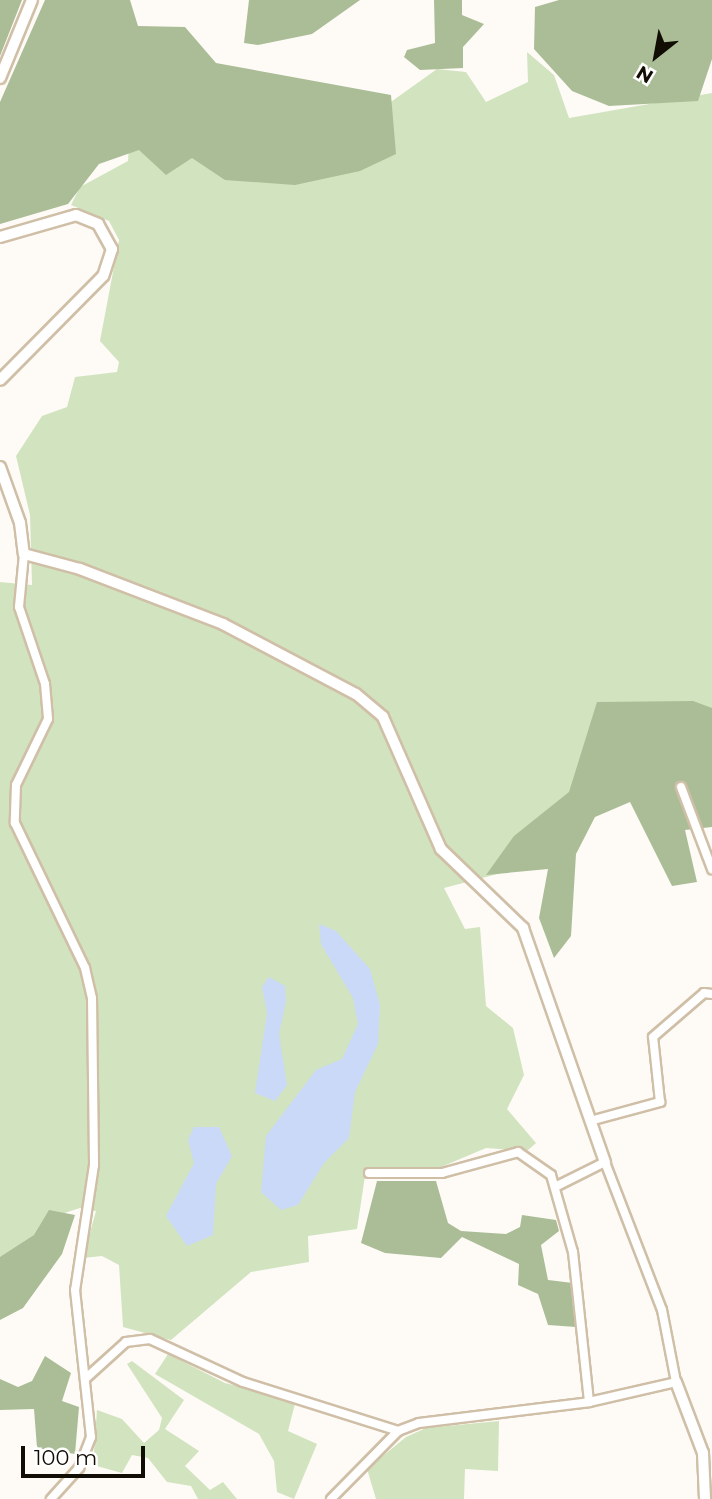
<!DOCTYPE html>
<html>
<head>
<meta charset="utf-8">
<style>
  body { margin:0 }
  #map { position:relative; width:712px; height:1499px; overflow:hidden; background:#fefbf6; font-family:Montserrat,sans-serif }
  div>[style] { position:absolute }
  [style*='--x'] { left:calc(var(--x)*1px); top:calc(var(--y)*1px); width:calc(var(--w)*1px); rotate:calc(var(--a)*1deg) }
  .green>* { inset:0; background:#d2e3bf }
  .forest>* { inset:0; background:#aabd96 }
  .water>* { inset:0; background:#cad9f8 }
  .roads { filter:drop-shadow(2px 0 #d0bfa7) drop-shadow(-2px 0 #d0bfa7) drop-shadow(0 2px #d0bfa7) drop-shadow(0 -2px #d0bfa7) }
  .minor>* { height:8px; margin:-4px; padding:0 4px; transform-origin:4px; border-radius:4px; background:#fff }
  .tertiary>* { height:10px; margin:-5px; padding:0 5px; transform-origin:5px; border-radius:5px; background:#fff }
  .secondary>* { height:10px; margin:-5px; padding:0 5px; transform-origin:5px; border-radius:5px; background:#fff }
  span { translate:-50% -50%; white-space:nowrap; text-align:center; line-height:1.15; -webkit-text-stroke:6px #fff; paint-order:stroke }
  .north { position:absolute; left:621px; top:21px; width:70px; height:70px; -webkit-text-stroke:5px #fff; paint-order:stroke; rotate:211deg; font-size:19px; font-weight:700; line-height:28px; text-align:center; color:#110c04 }
  .north::after { content:''; display:block; margin:auto; width:24px; height:32px; background:#110c04; clip-path:polygon(50% 0,100% 100%,50% 72%,0 100%) }
  .scale { position:absolute; left:21px; top:1446px; width:124px; height:32px; box-sizing:border-box; border:4px solid #110c04; border-top:0; padding-left:9px; font-size:21px; line-height:24px; white-space:nowrap; color:#110c04; -webkit-text-stroke:5px #fff; paint-order:stroke }
</style>
</head>
<body>
<div id="map">
  <div class="green">
    <i style="clip-path:polygon(527px 52px,554px 75px,569px 118px,712px 93px,712px 718px,521px 868px,444px 888px,465px 929px,480px 927px,486px 1006px,513px 1028px,524px 1075px,507px 1109px,536px 1143px,527px 1151px,486px 1148px,427px 1173px,365px 1176px,357px 1229px,308px 1236px,309px 1262px,251px 1272px,171px 1340px,123px 1327px,119px 1265px,102px 1256px,83px 1258px,96px 1211px,80px 1208px,52px 1217px,0 1270px,0 582px,32px 585px,30px 515px,16px 456px,42px 416px,67px 407px,75px 377px,117px 372px,119px 362px,100px 341px,119px 240px,109px 221px,71px 205px,80px 187px,128px 161px,130px 131px,388px 104px,437px 69px,466px 72px,486px 102px,528px 82px)"></i>
    <i style="clip-path:polygon(168px 1354px,225px 1383px,296px 1400px,288px 1431px,317px 1444px,294px 1499px,277px 1492px,274px 1461px,259px 1434px,155px 1374px)"></i>
    <i style="clip-path:polygon(132px 1361px,184px 1400px,165px 1429px,199px 1451px,185px 1466px,210px 1490px,223px 1482px,237px 1499px,198px 1499px,191px 1486px,167px 1482px,148px 1458px,132px 1455px,122px 1473px,93px 1465px,97px 1410px,122px 1419px,144px 1443px,159px 1430px,162px 1418px,127px 1364px)"></i>
    <i style="clip-path:polygon(499px 1421px,498px 1471px,465px 1469px,464px 1499px,376px 1499px,367px 1469px,406px 1437px,426px 1428px)"></i>
  </div>
  <div class="forest">
    <i style="clip-path:polygon(0 0,22px 0,0 56px)"></i>
    <i style="clip-path:polygon(45px 0,130px 0,138px 26px,185px 27px,216px 63px,391px 95px,396px 154px,360px 171px,295px 185px,225px 180px,192px 158px,166px 175px,139px 150px,99px 164px,68px 204px,0 224px,0 102px)"></i>
    <i style="clip-path:polygon(249px 0,360px 0,312px 34px,258px 45px,244px 43px)"></i>
    <i style="clip-path:polygon(434px 0,462px 0,462px 15px,484px 24px,463px 47px,463px 68px,420px 70px,404px 57px,407px 50px,435px 43px)"></i>
    <i style="clip-path:polygon(559px 0,712px 0,712px 59px,698px 101px,609px 106px,572px 91px,534px 49px,535px 7px)"></i>
    <i style="clip-path:polygon(693px 701px,712px 708px,712px 827px,685px 830px,697px 882px,672px 886px,630px 802px,595px 817px,576px 854px,571px 936px,554px 958px,539px 918px,548px 869px,486px 875px,514px 836px,569px 792px,597px 702px)"></i>
    <i style="clip-path:polygon(377px 1181px,436px 1181px,448px 1223px,461px 1231px,506px 1234px,520px 1227px,522px 1215px,556px 1220px,559px 1231px,541px 1245px,548px 1280px,573px 1283px,576px 1327px,548px 1325px,538px 1294px,518px 1285px,519px 1264px,462px 1237px,441px 1258px,385px 1253px,361px 1243px)"></i>
    <i style="clip-path:polygon(49px 1210px,75px 1215px,62px 1254px,23px 1308px,0 1320px,0 1257px,34px 1235px)"></i>
    <i style="clip-path:polygon(45px 1356px,71px 1373px,62px 1401px,79px 1407px,75px 1454px,37px 1448px,34px 1409px,0 1410px,0 1379px,18px 1387px,32px 1381px)"></i>
  </div>
  <div class="water">
    <i style="clip-path:polygon(319px 924px,336px 931px,370px 969px,380px 1005px,378px 1044px,355px 1092px,349px 1138px,324px 1163px,298px 1205px,281px 1210px,261px 1192px,266px 1136px,316px 1070px,342px 1059px,358px 1024px,353px 998px,321px 944px)"></i>
    <i style="clip-path:polygon(269px 977px,285px 986px,286px 1001px,279px 1034px,287px 1085px,275px 1101px,255px 1093px,267px 1013px,262px 987px)"></i>
    <i style="clip-path:polygon(194px 1127px,219px 1127px,232px 1156px,216px 1184px,213px 1235px,187px 1246px,166px 1216px,194px 1163px,188px 1140px)"></i>
  </div>
  <div class="roads">
    <div class="minor">
      <i style="--x:24;--y:554;--w:53;--a:95.4"></i>
      <i style="--x:19;--y:607;--w:81;--a:71.3"></i>
      <i style="--x:45;--y:684;--w:35;--a:85"></i>
      <i style="--x:48;--y:719;--w:73;--a:115.9"></i>
      <i style="--x:16;--y:785;--w:38;--a:92"></i>
      <i style="--x:15;--y:823;--w:161;--a:64.2"></i>
      <i style="--x:85;--y:968;--w:31;--a:77"></i>
      <i style="--x:92;--y:998;--w:167;--a:89.3"></i>
      <i style="--x:94;--y:1165;--w:126;--a:98.6"></i>
      <i style="--x:75;--y:1290;--w:148;--a:83.8"></i>
      <i style="--x:91;--y:1437;--w:33;--a:111"></i>
      <i style="--x:79;--y:1468;--w:42;--a:132.1"></i>
      <i style="--x:681;--y:787;--w:88;--a:69.3"></i>
      <i style="--x:590;--y:1121;--w:73;--a:-15.2"></i>
      <i style="--x:660;--y:1102;--w:65;--a:-96.1"></i>
      <i style="--x:653;--y:1037;--w:67;--a:-40.8"></i>
      <i style="--x:704;--y:993;--w:8;--a:7"></i>
      <i style="--x:369;--y:1173;--w:73;--a:0"></i>
      <i style="--x:442;--y:1173;--w:79;--a:-15.4"></i>
      <i style="--x:518;--y:1152;--w:40;--a:34.9"></i>
      <i style="--x:551;--y:1175;--w:80;--a:74.1"></i>
      <i style="--x:573;--y:1252;--w:151;--a:83.9"></i>
      <i style="--x:85;--y:1379;--w:55;--a:-42.1"></i>
      <i style="--x:126;--y:1342;--w:24;--a:-7"></i>
      <i style="--x:150;--y:1339;--w:102;--a:24.8"></i>
      <i style="--x:243;--y:1382;--w:163;--a:17.5"></i>
      <i style="--x:331;--y:1499;--w:95;--a:-45.4"></i>
      <i style="--x:398;--y:1431;--w:22;--a:-21"></i>
      <i style="--x:419;--y:1423;--w:171;--a:-7"></i>
      <i style="--x:589;--y:1402;--w:89;--a:-12.9"></i>
      <i style="--x:676;--y:1382;--w:73;--a:-101"></i>
      <i style="--x:662;--y:1310;--w:159;--a:-111.1"></i>
      <i style="--x:605;--y:1162;--w:54;--a:153.4"></i>
    </div>
    <div class="tertiary">
      <i style="--x:0;--y:237;--w:79;--a:-16.1"></i>
      <i style="--x:76;--y:215;--w:24;--a:22"></i>
      <i style="--x:98;--y:224;--w:29;--a:61"></i>
      <i style="--x:112;--y:249;--w:28;--a:108"></i>
      <i style="--x:103;--y:276;--w:146;--a:134.7"></i>
      <i style="--x:0;--y:467;--w:59;--a:70.3"></i>
      <i style="--x:20;--y:523;--w:31;--a:83"></i>
      <i style="--x:24;--y:554;--w:58;--a:15"></i>
      <i style="--x:80;--y:569;--w:153;--a:21"></i>
      <i style="--x:223;--y:624;--w:150;--a:27.8"></i>
      <i style="--x:356;--y:694;--w:35;--a:40"></i>
      <i style="--x:383;--y:717;--w:144;--a:66.3"></i>
      <i style="--x:441;--y:849;--w:114;--a:43.9"></i>
      <i style="--x:523;--y:928;--w:248;--a:70.7"></i>
      <i style="--x:676;--y:1382;--w:76;--a:69.2"></i>
      <i style="--x:703;--y:1453;--w:46;--a:87.5"></i>
    </div>
    <div class="secondary">
      <i style="--x:0;--y:78;--w:84;--a:-67.7"></i>
    </div>
  </div>
  <div class="north">N</div>
  <div class="scale">100 m</div>
</div>
</body>
</html>
